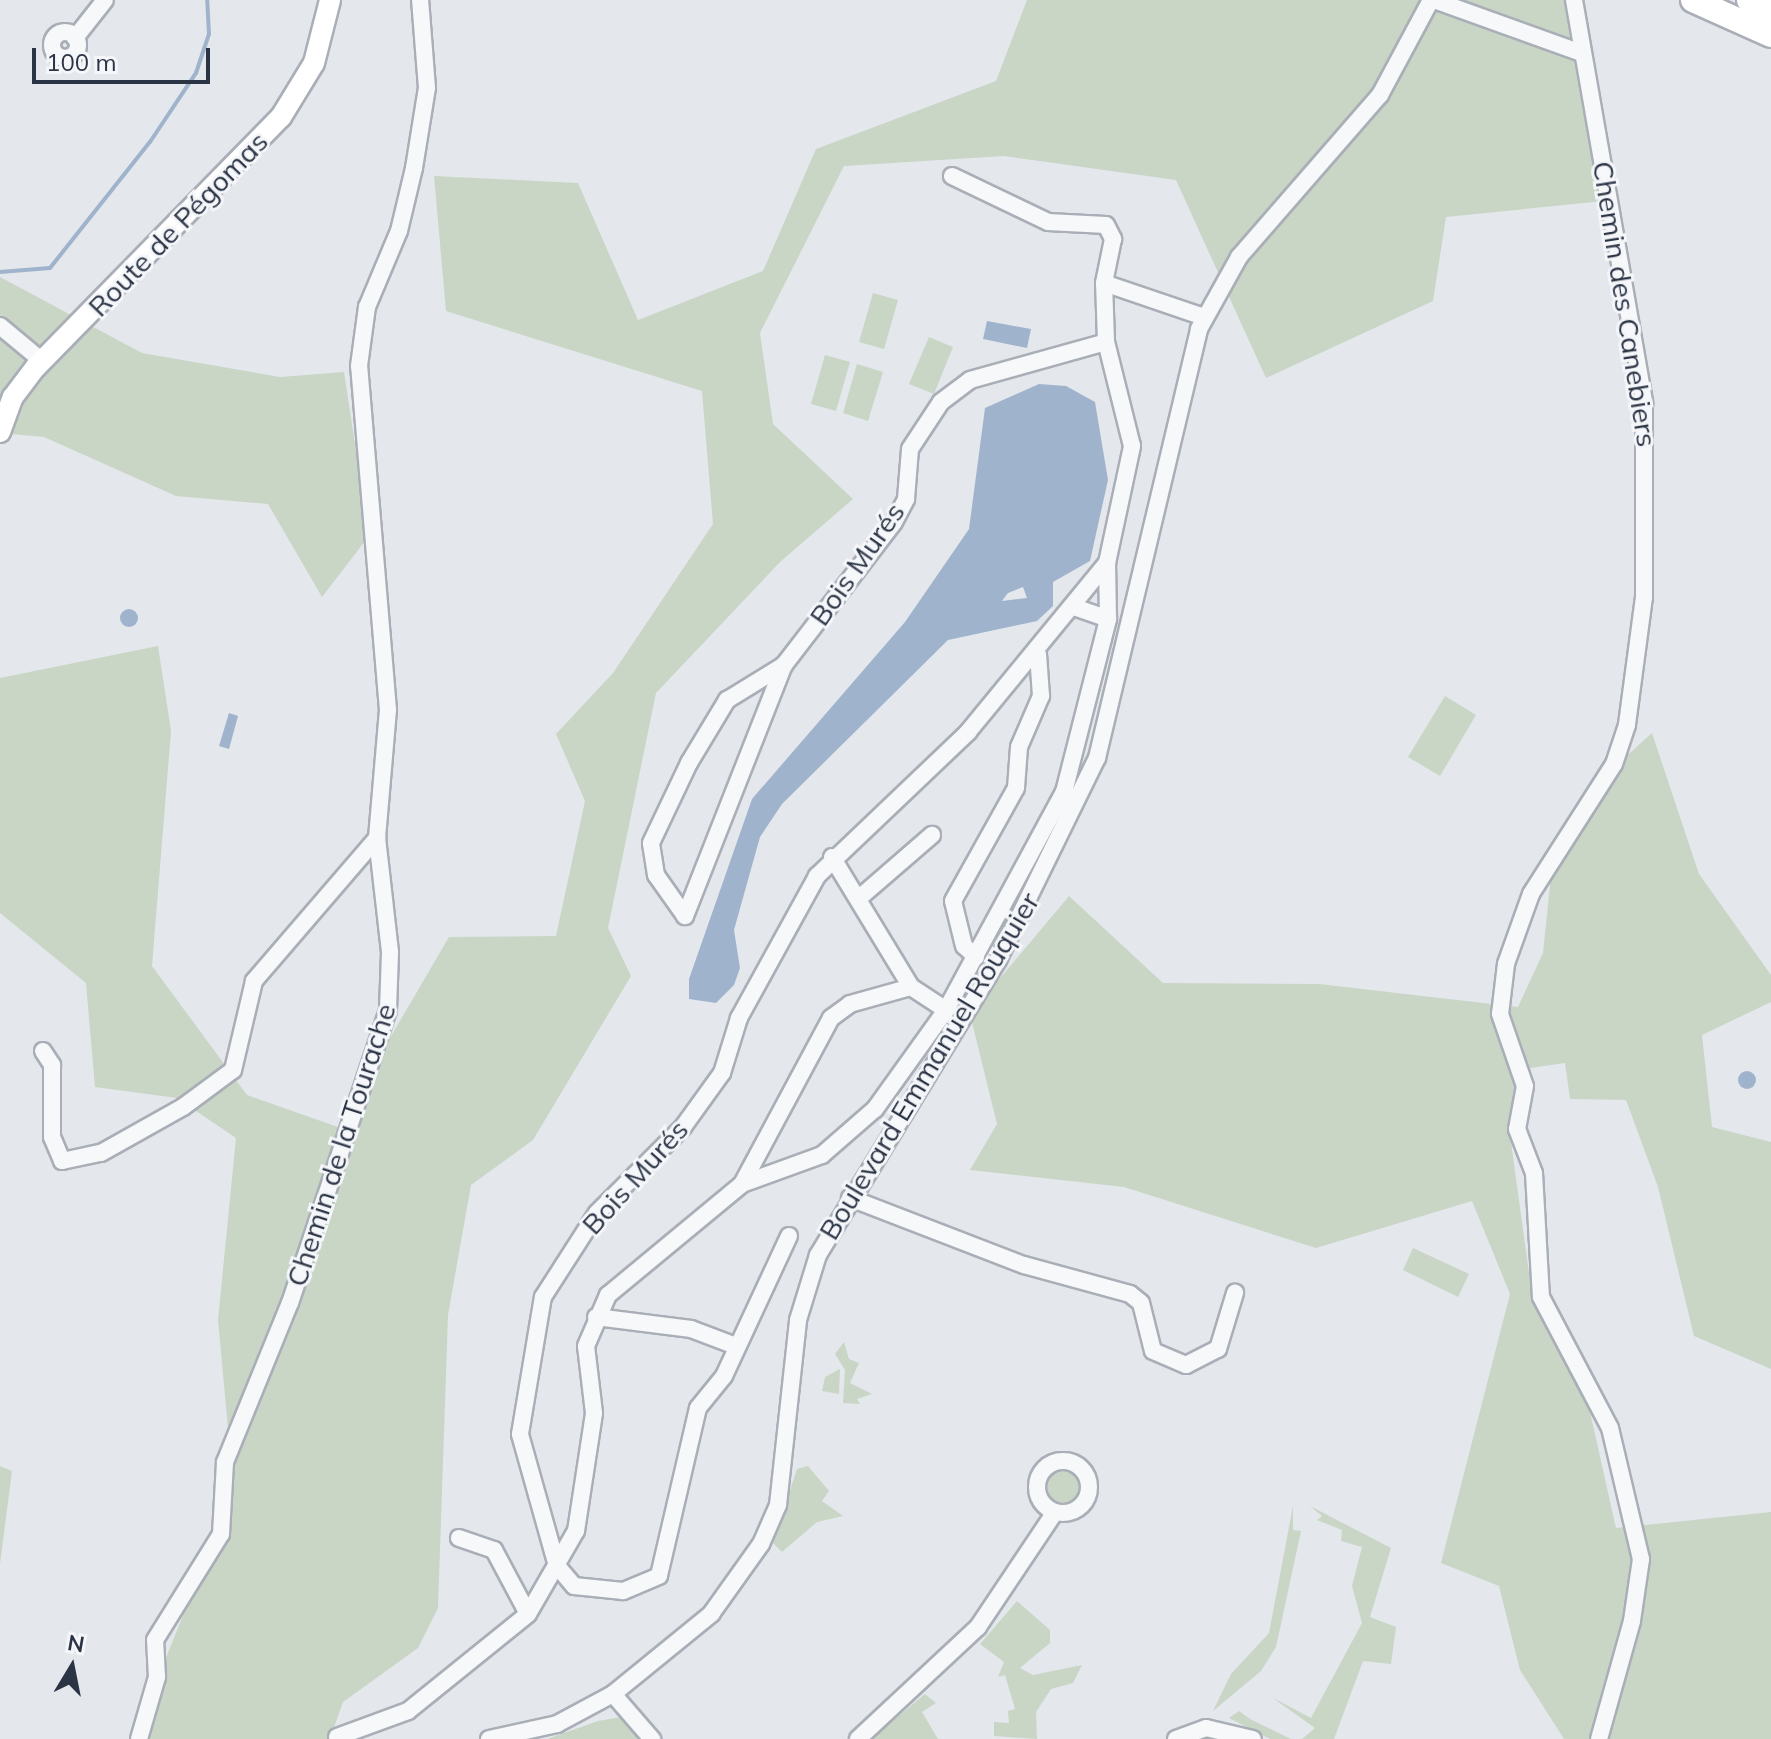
<!DOCTYPE html>
<html>
<head>
<meta charset="utf-8">
<style>
  body { margin:0 }
  #map { position:relative; width:1771px; height:1739px; overflow:hidden; background:#e4e7ec; font-family:Mulish,sans-serif }
  div>[style] { position:absolute }
  [style*='--x'] { left:calc(var(--x)*1px); top:calc(var(--y)*1px); width:calc(var(--w)*1px); rotate:calc(var(--a)*1deg) }
  .green>* { inset:0; background:#c9d6c5 }
  .round { border-radius:50% }
  .water>* { inset:0; background:#9fb4cc }
  .stream>* { height:4px; margin:-2px; padding:0 2px; transform-origin:2px; border-radius:2px; background:#9fb4cc }
  .roads { filter:drop-shadow(2px 0 #a9aeb7) drop-shadow(-2px 0 #a9aeb7) drop-shadow(0 2px #a9aeb7) drop-shadow(0 -2px #a9aeb7) }
  .minor>* { height:16px; margin:-8px; padding:0 8px; transform-origin:8px; border-radius:8px; background:#f7f8fa }
  .minor>.ring { margin:-8px; padding:0; box-sizing:content-box; background:none; border:16px solid #f7f8fa; border-radius:50% }
  .major>* { height:20px; margin:-10px; padding:0 10px; transform-origin:10px; border-radius:10px; background:#fff }
  .highway>* { height:24px; margin:-12px; padding:0 12px; transform-origin:12px; border-radius:12px; background:#fff }
  span { translate:-50% -50%; white-space:nowrap; text-align:center; line-height:1.15; -webkit-text-stroke:6px #f4f6f9; paint-order:stroke }
  .street-label { font-size:28px; color:#2b3445 }
  .north { position:absolute; left:32px; top:1627px; width:80px; height:80px; -webkit-text-stroke:6px #f4f6f9; paint-order:stroke; rotate:10deg; font-size:22px; font-weight:700; line-height:32px; text-align:center; color:#2b3445 }
  .north::after { content:''; display:block; margin:auto; width:28px; height:36px; background:#2b3445; clip-path:polygon(50% 0,100% 100%,50% 72%,0 100%) }
  .scale { position:absolute; left:32px; top:48px; width:178px; height:36px; box-sizing:border-box; border:4px solid #2b3445; border-top:0; padding-left:10px; font-size:24px; line-height:28px; white-space:nowrap; color:#2b3445; -webkit-text-stroke:6px #f4f6f9; paint-order:stroke }
</style>
</head>
<body>
<div id="map">
  <div class="green">
    <i style="clip-path:polygon(1027px 0,1568px 0,1604px 201px,1446px 217px,1433px 301px,1266px 378px,1176px 180px,1004px 156px,844px 166px,760px 333px,773px 424px,853px 499px,780px 562px,656px 693px,608px 928px,631px 976px,533px 1140px,471px 1185px,448px 1315px,438px 1608px,418px 1648px,343px 1702px,332px 1733px,341px 1739px,144px 1739px,163px 1665px,201px 1571px,230px 1450px,218px 1320px,236px 1138px,177px 1098px,95px 1087px,86px 983px,0 913px,0 678px,158px 646px,171px 731px,152px 966px,247px 1095px,338px 1127px,449px 937px,556px 936px,585px 801px,556px 734px,613px 673px,713px 524px,702px 391px,446px 311px,434px 176px,578px 183px,638px 320px,763px 271px,816px 149px,996px 81px)"></i>
    <i style="clip-path:polygon(0 277px,142px 353px,280px 377px,344px 372px,369px 536px,322px 597px,268px 504px,176px 496px,44px 437px,0 433px)"></i>
    <i style="clip-path:polygon(873px 293px,898px 300px,884px 349px,859px 342px)"></i>
    <i style="clip-path:polygon(929px 337px,953px 347px,934px 394px,909px 384px)"></i>
    <i style="clip-path:polygon(825px 355px,850px 362px,836px 411px,811px 404px)"></i>
    <i style="clip-path:polygon(857px 364px,883px 372px,868px 421px,843px 413px)"></i>
    <i style="clip-path:polygon(1445px 696px,1476px 715px,1440px 776px,1408px 757px)"></i>
    <i style="clip-path:polygon(1652px 733px,1699px 874px,1771px 975px,1771px 1002px,1702px 1035px,1712px 1127px,1771px 1142px,1771px 1369px,1694px 1336px,1658px 1187px,1626px 1100px,1570px 1099px,1565px 1063px,1530px 1068px,1510px 1135px,1533px 1302px,1588px 1403px,1616px 1528px,1771px 1512px,1771px 1739px,1564px 1739px,1520px 1670px,1499px 1586px,1441px 1563px,1510px 1294px,1472px 1201px,1316px 1248px,1124px 1187px,970px 1170px,997px 1124px,970px 1014px,1069px 896px,1163px 983px,1319px 984px,1518px 1007px,1543px 953px,1553px 856px,1590px 789px)"></i>
    <i style="clip-path:polygon(1413px 1248px,1469px 1274px,1458px 1297px,1403px 1270px)"></i>
    <i style="clip-path:polygon(844px 1342px,849px 1359px,859px 1363px,850px 1383px,872px 1394px,857px 1399px,860px 1404px,843px 1403px,845px 1370px,835px 1354px)"></i>
    <i style="clip-path:polygon(840px 1369px,839px 1394px,822px 1391px,825px 1377px)"></i>
    <i style="clip-path:polygon(0 1466px,12px 1471px,0 1564px)"></i>
    <i style="clip-path:polygon(808px 1466px,829px 1491px,822px 1501px,843px 1516px,817px 1522px,782px 1552px,773px 1543px,797px 1469px)"></i>
    <i class="round" style="left:1046px;top:1471px;width:34px;height:34px"></i>
    <i style="clip-path:polygon(1293px 1506px,1293px 1530px,1301px 1531px,1276px 1647px,1261px 1671px,1213px 1711px,1231px 1674px,1269px 1633px)"></i>
    <i style="clip-path:polygon(1310px 1506px,1391px 1548px,1370px 1617px,1396px 1627px,1391px 1664px,1363px 1661px,1334px 1739px,1302px 1739px,1315px 1728px,1273px 1698px,1311px 1718px,1362px 1623px,1352px 1586px,1362px 1547px,1341px 1541px,1342px 1530px,1317px 1520px,1322px 1516px)"></i>
    <i style="clip-path:polygon(1017px 1601px,1050px 1630px,1050px 1643px,1020px 1668px,1033px 1675px,1082px 1665px,1073px 1683px,1051px 1689px,1036px 1712px,1037px 1739px,994px 1736px,994px 1722px,1009px 1723px,1008px 1711px,1015px 1709px,1005px 1675px,998px 1677px,1004px 1662px,980px 1644px)"></i>
    <i style="clip-path:polygon(925px 1694px,936px 1703px,922px 1712px,938px 1739px,871px 1739px)"></i>
    <i style="clip-path:polygon(1239px 1711px,1250px 1719px,1291px 1739px,1270px 1739px,1229px 1718px)"></i>
    <i style="clip-path:polygon(621px 1717px,645px 1739px,547px 1739px,598px 1721px)"></i>
  </div>
  <div class="water">
    <i style="clip-path:polygon(987px 321px,1031px 329px,1027px 348px,983px 339px)"></i>
    <i style="clip-path:polygon(evenodd,1039px 384px,1066px 386px,1095px 402px,1108px 480px,1090px 561px,1053px 582px,1053px 606px,1037px 621px,948px 640px,782px 804px,760px 837px,734px 930px,740px 968px,734px 985px,716px 1003px,689px 999px,689px 979px,752px 799px,905px 622px,969px 529px,985px 408px,1039px 384px,1023px 587px,1027px 598px,1002px 601px,1008px 593px,1023px 587px)"></i>
    <i class="round" style="left:120px;top:609px;width:18px;height:18px"></i>
    <i style="clip-path:polygon(229px 713px,238px 716px,229px 749px,219px 746px)"></i>
    <i class="round" style="left:1738px;top:1071px;width:18px;height:18px"></i>
  </div>
  <div class="stream">
    <i style="--x:0;--y:272;--w:50;--a:-4.6"></i>
    <i style="--x:50;--y:268;--w:161;--a:-51.6"></i>
    <i style="--x:150;--y:142;--w:83;--a:-56.3"></i>
    <i style="--x:196;--y:73;--w:41;--a:-71.6"></i>
    <i style="--x:209;--y:34;--w:34;--a:-93"></i>
  </div>
  <div class="roads">
    <div class="minor">
      <i style="--x:1434;--y:0;--w:156;--a:19.8"></i>
      <i style="--x:1574;--y:0;--w:409;--a:80.1"></i>
      <i style="--x:1644;--y:403;--w:194;--a:90"></i>
      <i style="--x:1644;--y:597;--w:129;--a:97.6"></i>
      <i style="--x:1627;--y:725;--w:41;--a:108.4"></i>
      <i style="--x:1614;--y:764;--w:154;--a:122.6"></i>
      <i style="--x:1531;--y:894;--w:74;--a:109.7"></i>
      <i style="--x:1506;--y:964;--w:50;--a:96.8"></i>
      <i style="--x:1500;--y:1014;--w:76;--a:70.9"></i>
      <i style="--x:1525;--y:1086;--w:44;--a:100.5"></i>
      <i style="--x:1517;--y:1129;--w:47;--a:68.9"></i>
      <i style="--x:1534;--y:1173;--w:124;--a:86.8"></i>
      <i style="--x:1541;--y:1297;--w:148;--a:62.2"></i>
      <i style="--x:1610;--y:1428;--w:135;--a:76.7"></i>
      <i style="--x:1641;--y:1559;--w:63;--a:98.3"></i>
      <i style="--x:1632;--y:1621;--w:123;--a:105.6"></i>
      <i class="ring" style="left:52px;top:32px;width:10px;height:10px"></i>
      <i style="--x:75;--y:38;--w:48;--a:-51.7"></i>
      <i style="--x:952;--y:176;--w:106;--a:25.6"></i>
      <i style="--x:1048;--y:222;--w:58;--a:3"></i>
      <i style="--x:1106;--y:225;--w:16;--a:63"></i>
      <i style="--x:1113;--y:239;--w:45;--a:101.6"></i>
      <i style="--x:0;--y:326;--w:55;--a:39.8"></i>
      <i style="--x:1074;--y:607;--w:36;--a:19"></i>
      <i style="--x:832;--y:857;--w:152;--a:58.7"></i>
      <i style="--x:911;--y:987;--w:42;--a:33.3"></i>
      <i style="--x:858;--y:899;--w:98;--a:-40.9"></i>
      <i style="--x:685;--y:916;--w:50;--a:-125.3"></i>
      <i style="--x:656;--y:875;--w:32;--a:-99"></i>
      <i style="--x:651;--y:843;--w:89;--a:-64.6"></i>
      <i style="--x:689;--y:763;--w:74;--a:-58.9"></i>
      <i style="--x:727;--y:700;--w:67;--a:-31.6"></i>
      <i style="--x:784;--y:665;--w:180;--a:-52.4"></i>
      <i style="--x:894;--y:522;--w:26;--a:-62"></i>
      <i style="--x:906;--y:499;--w:50;--a:-85.4"></i>
      <i style="--x:910;--y:449;--w:56;--a:-56.6"></i>
      <i style="--x:941;--y:402;--w:36;--a:-37"></i>
      <i style="--x:970;--y:380;--w:141;--a:-15.6"></i>
      <i style="--x:1106;--y:342;--w:59;--a:-91.9"></i>
      <i style="--x:1104;--y:283;--w:106;--a:18.8"></i>
      <i style="--x:685;--y:916;--w:270;--a:-68.5"></i>
      <i style="--x:976;--y:957;--w:16;--a:-137"></i>
      <i style="--x:964;--y:946;--w:46;--a:-103.7"></i>
      <i style="--x:953;--y:901;--w:129;--a:-60.9"></i>
      <i style="--x:1016;--y:788;--w:41;--a:-85.8"></i>
      <i style="--x:1019;--y:747;--w:56;--a:-66.7"></i>
      <i style="--x:1041;--y:696;--w:42;--a:-94.1"></i>
      <i style="--x:43;--y:1051;--w:17;--a:57"></i>
      <i style="--x:52;--y:1065;--w:72;--a:90"></i>
      <i style="--x:52;--y:1137;--w:26;--a:67"></i>
      <i style="--x:62;--y:1161;--w:40;--a:-12"></i>
      <i style="--x:101;--y:1153;--w:94;--a:-29.3"></i>
      <i style="--x:183;--y:1107;--w:62;--a:-36.5"></i>
      <i style="--x:233;--y:1070;--w:91;--a:-76.7"></i>
      <i style="--x:254;--y:981;--w:189;--a:-49.3"></i>
      <i style="--x:742;--y:1184;--w:85;--a:-19.9"></i>
      <i style="--x:822;--y:1155;--w:70;--a:-41"></i>
      <i style="--x:875;--y:1109;--w:122;--a:-54.4"></i>
      <i style="--x:946;--y:1010;--w:248;--a:-61.6"></i>
      <i style="--x:1064;--y:792;--w:179;--a:-75.7"></i>
      <i style="--x:1108;--y:619;--w:56;--a:-91"></i>
      <i style="--x:850;--y:1198;--w:186;--a:21.1"></i>
      <i style="--x:1024;--y:1265;--w:110;--a:15.3"></i>
      <i style="--x:1130;--y:1294;--w:14;--a:39"></i>
      <i style="--x:1141;--y:1303;--w:49;--a:76"></i>
      <i style="--x:1153;--y:1351;--w:36;--a:23"></i>
      <i style="--x:1186;--y:1365;--w:36;--a:-27"></i>
      <i style="--x:1218;--y:1349;--w:59;--a:-73.1"></i>
      <i style="--x:789;--y:1236;--w:154;--a:114.9"></i>
      <i style="--x:724;--y:1376;--w:41;--a:129.1"></i>
      <i style="--x:698;--y:1408;--w:172;--a:103.1"></i>
      <i style="--x:659;--y:1576;--w:39;--a:157"></i>
      <i style="--x:623;--y:1591;--w:49;--a:-174.2"></i>
      <i style="--x:574;--y:1586;--w:26;--a:-130"></i>
      <i style="--x:557;--y:1566;--w:137;--a:-105.7"></i>
      <i style="--x:520;--y:1434;--w:139;--a:-80.5"></i>
      <i style="--x:543;--y:1297;--w:100;--a:-57.3"></i>
      <i style="--x:597;--y:1213;--w:122;--a:-45"></i>
      <i style="--x:683;--y:1127;--w:67;--a:-54.2"></i>
      <i style="--x:722;--y:1073;--w:58;--a:-72.8"></i>
      <i style="--x:739;--y:1018;--w:162;--a:-61.2"></i>
      <i style="--x:817;--y:876;--w:209;--a:-43.6"></i>
      <i style="--x:968;--y:732;--w:219;--a:-50.6"></i>
      <i style="--x:1107;--y:563;--w:120;--a:-77.9"></i>
      <i style="--x:1132;--y:446;--w:107;--a:-104"></i>
      <i style="--x:596;--y:1317;--w:96;--a:7.2"></i>
      <i style="--x:691;--y:1329;--w:48;--a:20.7"></i>
      <i class="ring" style="left:1037px;top:1461px;width:36px;height:36px"></i>
      <i style="--x:459;--y:1538;--w:37;--a:19"></i>
      <i style="--x:494;--y:1550;--w:72;--a:62"></i>
      <i style="--x:613;--y:1694;--w:60;--a:49.1"></i>
      <i style="--x:337;--y:1737;--w:76;--a:-20.1"></i>
      <i style="--x:408;--y:1711;--w:154;--a:-38.9"></i>
      <i style="--x:528;--y:1614;--w:96;--a:-60"></i>
      <i style="--x:576;--y:1531;--w:119;--a:-81.3"></i>
      <i style="--x:594;--y:1413;--w:67;--a:-96.8"></i>
      <i style="--x:586;--y:1346;--w:56;--a:-66.7"></i>
      <i style="--x:608;--y:1295;--w:174;--a:-39.6"></i>
      <i style="--x:742;--y:1184;--w:188;--a:-61.8"></i>
      <i style="--x:831;--y:1018;--w:24;--a:-36"></i>
      <i style="--x:850;--y:1004;--w:63;--a:-15.6"></i>
      <i style="--x:139;--y:1739;--w:65;--a:-73.8"></i>
      <i style="--x:157;--y:1677;--w:37;--a:-93"></i>
      <i style="--x:155;--y:1640;--w:125;--a:-58.1"></i>
      <i style="--x:221;--y:1534;--w:72;--a:-86.8"></i>
      <i style="--x:225;--y:1462;--w:172;--a:-67.8"></i>
      <i style="--x:290;--y:1303;--w:309;--a:-71.5"></i>
      <i style="--x:388;--y:1010;--w:58;--a:-88"></i>
      <i style="--x:390;--y:952;--w:115;--a:-96.5"></i>
      <i style="--x:377;--y:838;--w:128;--a:-85.1"></i>
      <i style="--x:388;--y:710;--w:345;--a:-94.8"></i>
      <i style="--x:359;--y:366;--w:60;--a:-82.3"></i>
      <i style="--x:367;--y:307;--w:82;--a:-67.2"></i>
      <i style="--x:399;--y:231;--w:65;--a:-76.6"></i>
      <i style="--x:414;--y:168;--w:81;--a:-80.8"></i>
      <i style="--x:427;--y:88;--w:88;--a:-94.5"></i>
      <i style="--x:489;--y:1739;--w:70;--a:-12.4"></i>
      <i style="--x:557;--y:1724;--w:64;--a:-28.2"></i>
      <i style="--x:613;--y:1694;--w:127;--a:-39.2"></i>
      <i style="--x:711;--y:1614;--w:86;--a:-54.5"></i>
      <i style="--x:761;--y:1544;--w:43;--a:-66.4"></i>
      <i style="--x:778;--y:1505;--w:186;--a:-83.8"></i>
      <i style="--x:798;--y:1320;--w:68;--a:-72.9"></i>
      <i style="--x:818;--y:1255;--w:346;--a:-58.6"></i>
      <i style="--x:998;--y:960;--w:225;--a:-63.9"></i>
      <i style="--x:1097;--y:758;--w:441;--a:-76.6"></i>
      <i style="--x:1199;--y:329;--w:82;--a:-60.9"></i>
      <i style="--x:1239;--y:257;--w:215;--a:-49"></i>
      <i style="--x:1380;--y:95;--w:108;--a:-61.8"></i>
      <i style="--x:858;--y:1739;--w:164;--a:-43"></i>
      <i style="--x:978;--y:1627;--w:138;--a:-56.2"></i>
      <i style="--x:1176;--y:1739;--w:32;--a:-20"></i>
      <i style="--x:1206;--y:1728;--w:48;--a:13.2"></i>
    </div>
    <div class="major">
      <i style="--x:0;--y:432;--w:37;--a:-70"></i>
      <i style="--x:13;--y:397;--w:38;--a:-53"></i>
      <i style="--x:36;--y:367;--w:350;--a:-45.6"></i>
      <i style="--x:281;--y:117;--w:63;--a:-58.6"></i>
      <i style="--x:314;--y:63;--w:65;--a:-75.7"></i>
    </div>
    <div class="highway">
      <i style="--x:1693;--y:0;--w:85;--a:24.2"></i>
      <i style="--x:1749;--y:0;--w:26;--a:32"></i>
    </div>
  </div>
  <div class="street-label">
    <span style="left:178px;top:224px;rotate:-46deg">Route de Pégomas</span>
    <span style="left:1625px;top:304px;rotate:81deg">Chemin des Canebiers</span>
    <span style="left:857px;top:564px;rotate:-55deg">Bois Murés</span>
    <span style="left:929px;top:1066px;rotate:-59deg">Boulevard Emmanuel Rouquier</span>
    <span style="left:341px;top:1145px;rotate:-72deg">Chemin de la Tourache</span>
    <span style="left:635px;top:1177px;rotate:-48deg">Bois Murés</span>
  </div>
  <div class="north">N</div>
  <div class="scale">100 m</div>
</div>
</body>
</html>
